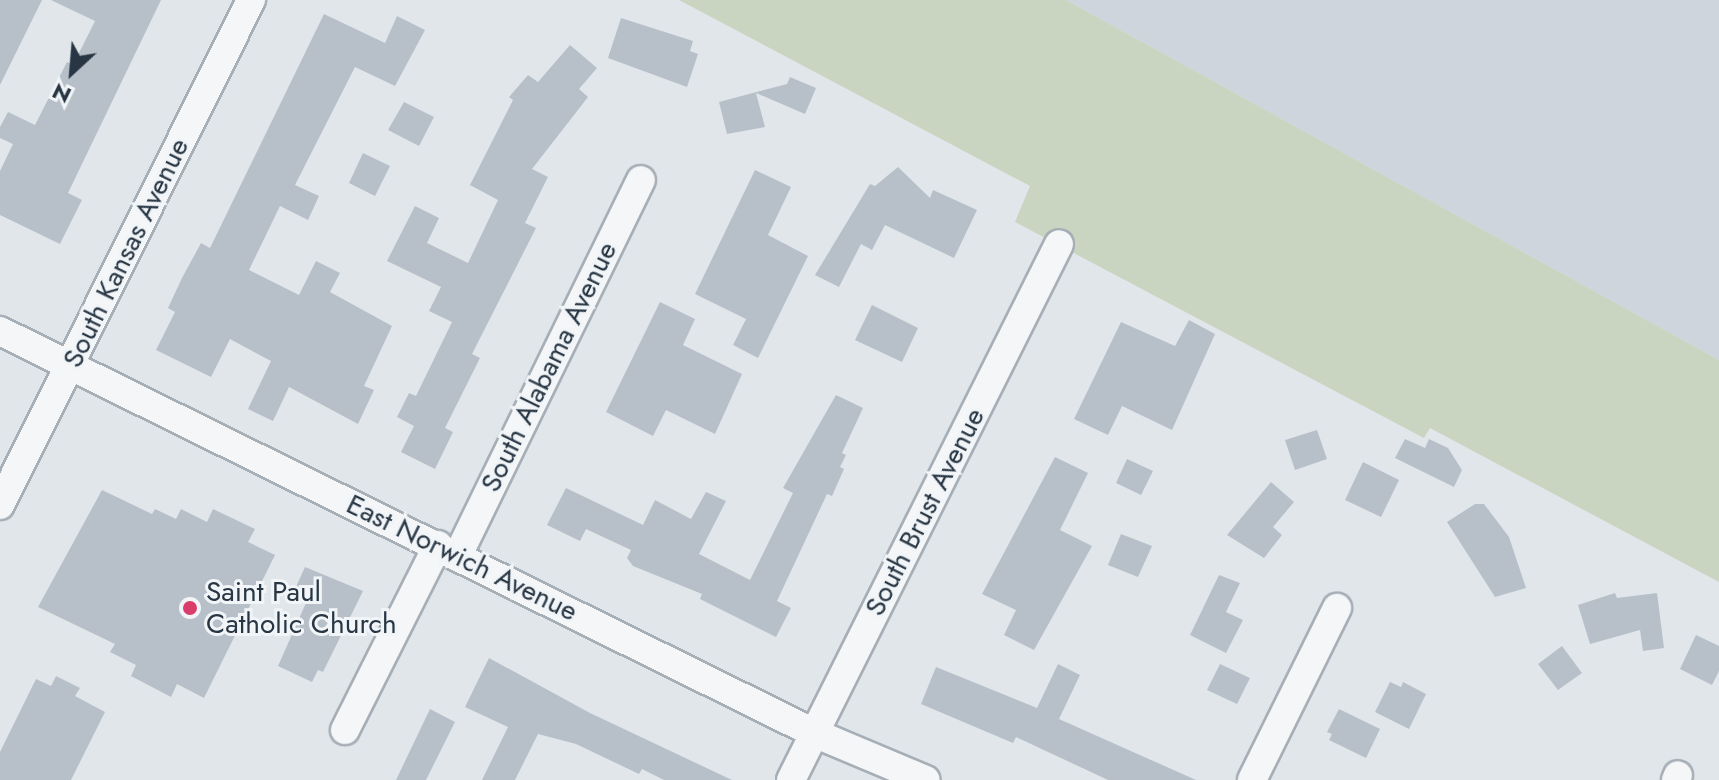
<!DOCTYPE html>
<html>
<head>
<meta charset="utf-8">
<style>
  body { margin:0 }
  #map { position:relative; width:1719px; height:780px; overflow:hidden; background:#e1e6eb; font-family:Jost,sans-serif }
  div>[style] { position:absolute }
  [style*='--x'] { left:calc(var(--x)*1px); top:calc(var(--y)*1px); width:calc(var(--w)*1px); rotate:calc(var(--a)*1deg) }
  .built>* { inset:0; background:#ced5dd }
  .green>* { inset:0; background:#c9d5c1 }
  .building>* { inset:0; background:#b7c0c9 }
  .roads { filter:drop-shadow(2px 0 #a6aeb6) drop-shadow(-2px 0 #a6aeb6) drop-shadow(0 2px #a6aeb6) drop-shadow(0 -2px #a6aeb6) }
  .minor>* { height:28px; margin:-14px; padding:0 14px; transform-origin:14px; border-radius:14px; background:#f4f6f8 }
  .dots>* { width:22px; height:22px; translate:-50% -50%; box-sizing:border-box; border:4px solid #f1f5f8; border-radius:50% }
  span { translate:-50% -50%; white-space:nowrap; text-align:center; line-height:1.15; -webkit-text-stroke:6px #f1f5f8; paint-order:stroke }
  .street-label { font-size:28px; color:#283644 }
  .poi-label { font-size:28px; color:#283644 }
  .left { translate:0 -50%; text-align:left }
  .north { position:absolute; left:32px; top:32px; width:80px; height:80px; -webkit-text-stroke:6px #f1f5f8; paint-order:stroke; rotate:206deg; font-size:22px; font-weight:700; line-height:32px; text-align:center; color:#283644 }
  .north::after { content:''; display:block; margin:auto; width:28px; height:36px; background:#283644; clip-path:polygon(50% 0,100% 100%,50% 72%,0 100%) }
</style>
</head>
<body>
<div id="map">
  <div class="built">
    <i style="clip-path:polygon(1066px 0,1719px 0,1719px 360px)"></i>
  </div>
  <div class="green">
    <i style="clip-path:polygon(679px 0,1066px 0,1719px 360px,1719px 582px,1430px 428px,1424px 438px,1015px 222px,1030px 186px)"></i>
  </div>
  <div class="building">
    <i style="clip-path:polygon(0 0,42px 0,0 85px)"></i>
    <i style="clip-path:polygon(51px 0,161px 0,68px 193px,82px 200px,60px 244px,0 215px,0 171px,13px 144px,0 138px,0 127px,8px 112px,35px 125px,67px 62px,73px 65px,95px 21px)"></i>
    <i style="clip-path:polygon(324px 14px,385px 43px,397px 16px,425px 30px,395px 86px,355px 67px,295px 185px,319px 196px,308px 220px,280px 206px,249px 270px,299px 295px,316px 261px,340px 273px,330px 292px,392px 326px,364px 386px,374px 390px,358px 424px,289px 387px,273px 421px,248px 409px,271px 361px,230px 339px,211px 377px,156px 350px,175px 312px,168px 308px,182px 278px,201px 243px,210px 248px)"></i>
    <i style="clip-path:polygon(621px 18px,693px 41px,690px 51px,698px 54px,687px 87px,608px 58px)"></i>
    <i style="clip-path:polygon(570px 45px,597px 68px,579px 89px,588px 97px,532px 169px,548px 177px,525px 223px,536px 228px,472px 354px,480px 358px,445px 428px,453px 432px,435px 469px,401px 452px,414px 426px,397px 417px,409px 393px,416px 396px,452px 322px,429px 311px,441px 287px,387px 261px,415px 206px,439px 218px,427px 243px,468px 263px,498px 200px,470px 185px,513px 100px,509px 97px,528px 75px,538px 82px)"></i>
    <i style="clip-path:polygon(790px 77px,816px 88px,805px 114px,756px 93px,765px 127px,727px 134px,719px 102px,787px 84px)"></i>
    <i style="clip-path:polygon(404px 102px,434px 117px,419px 146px,388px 130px)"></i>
    <i style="clip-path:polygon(363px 153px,390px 166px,375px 196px,349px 183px)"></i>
    <i style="clip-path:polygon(898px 167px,930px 198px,933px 190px,977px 210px,954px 258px,885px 225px,872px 250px,861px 244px,839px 287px,815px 275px,870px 184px,875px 186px)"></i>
    <i style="clip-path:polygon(755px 170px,791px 187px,768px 235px,808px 256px,758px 358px,733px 345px,746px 319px,695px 294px)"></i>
    <i style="clip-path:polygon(660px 302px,695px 319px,683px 345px,742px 374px,715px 434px,666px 410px,653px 436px,606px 412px)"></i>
    <i style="clip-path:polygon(872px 305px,918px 328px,902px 362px,855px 340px)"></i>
    <i style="clip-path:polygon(1189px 320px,1215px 334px,1172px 430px,1122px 406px,1108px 435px,1074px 419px,1121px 322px,1175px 346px)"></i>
    <i style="clip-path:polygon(836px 395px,863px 408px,842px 453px,846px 455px,840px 467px,844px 469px,832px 496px,827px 494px,777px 601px,791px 608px,776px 637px,700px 599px,702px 594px,633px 566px,627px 558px,631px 550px,586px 529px,580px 541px,547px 525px,566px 488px,643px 525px,655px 500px,691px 519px,706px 492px,726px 501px,699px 554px,750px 580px,793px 493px,783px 488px)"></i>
    <i style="clip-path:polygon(1317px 430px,1327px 459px,1295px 470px,1285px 440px)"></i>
    <i style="clip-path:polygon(1405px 439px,1425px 448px,1429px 439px,1448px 448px,1462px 470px,1454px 487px,1395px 458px)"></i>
    <i style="clip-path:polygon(1055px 457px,1088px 473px,1060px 530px,1092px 546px,1034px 650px,1004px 635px,1016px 610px,982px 594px)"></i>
    <i style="clip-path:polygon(1127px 459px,1153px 471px,1141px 495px,1116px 483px)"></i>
    <i style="clip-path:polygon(1363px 462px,1399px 480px,1381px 517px,1345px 500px)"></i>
    <i style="clip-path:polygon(1271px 482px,1294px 502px,1273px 527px,1282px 535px,1264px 558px,1227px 535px)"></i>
    <i style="clip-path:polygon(102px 490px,152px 514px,155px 509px,176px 519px,181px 509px,207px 522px,213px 509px,255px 529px,248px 542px,275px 555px,204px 698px,177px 684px,171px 697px,131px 676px,136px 665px,110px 652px,115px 644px,38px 607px)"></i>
    <i style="clip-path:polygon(1475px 504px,1484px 504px,1509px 537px,1526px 588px,1495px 597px,1447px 522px)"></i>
    <i style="clip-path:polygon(1121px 534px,1152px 546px,1138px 577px,1108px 565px)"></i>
    <i style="clip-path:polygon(305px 567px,363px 591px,323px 672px,318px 670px,312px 682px,278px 666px,309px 596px,295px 589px)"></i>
    <i style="clip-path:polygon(1219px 575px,1240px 583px,1226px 612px,1243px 620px,1226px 653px,1190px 635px)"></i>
    <i style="clip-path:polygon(1615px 593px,1617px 598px,1657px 593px,1664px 648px,1643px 651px,1640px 630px,1590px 644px,1578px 605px)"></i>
    <i style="clip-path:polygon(1696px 635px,1719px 646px,1719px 671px,1712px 685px,1680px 669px)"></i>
    <i style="clip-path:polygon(1562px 646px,1582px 673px,1558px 690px,1538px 664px)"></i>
    <i style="clip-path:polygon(489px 658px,590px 713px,732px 780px,664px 780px,642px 769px,639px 774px,576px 744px,538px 734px,515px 780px,482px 780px,508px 727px,465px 707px)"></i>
    <i style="clip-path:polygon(1058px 664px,1080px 675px,1059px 719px,1196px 780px,1108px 780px,1016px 737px,1013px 743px,921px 704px,936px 667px,1037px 708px)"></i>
    <i style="clip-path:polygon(1220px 664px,1250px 678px,1237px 704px,1207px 690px)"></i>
    <i style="clip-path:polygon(56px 676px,80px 688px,75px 696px,105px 712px,71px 780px,0 780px,0 752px,36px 679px,51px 686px)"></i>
    <i style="clip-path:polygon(1390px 682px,1401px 687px,1403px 682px,1426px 694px,1409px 729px,1375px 712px)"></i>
    <i style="clip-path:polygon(430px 709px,455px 722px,426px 780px,396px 780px)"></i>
    <i style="clip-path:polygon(1339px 709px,1380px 729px,1366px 758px,1329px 740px,1332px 734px,1327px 732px)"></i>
  </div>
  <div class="roads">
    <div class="minor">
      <i style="--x:0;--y:331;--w:908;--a:26.28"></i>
      <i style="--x:814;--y:733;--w:121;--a:22.8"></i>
      <i style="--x:0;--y:505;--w:564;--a:-63.57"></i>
      <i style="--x:458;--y:555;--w:417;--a:-64"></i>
      <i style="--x:345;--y:730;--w:207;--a:-63.3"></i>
      <i style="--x:791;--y:780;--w:599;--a:-63.43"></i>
      <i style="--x:1252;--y:780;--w:192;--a:-63.7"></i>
      <i style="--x:1676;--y:780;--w:5;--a:-68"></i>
    </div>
  </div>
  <div class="dots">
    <i style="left:190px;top:608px;background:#d93d6b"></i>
  </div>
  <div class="street-label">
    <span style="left:126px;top:253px;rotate:-64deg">South Kansas Avenue</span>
    <span style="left:549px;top:367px;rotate:-64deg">South Alabama Avenue</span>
    <span style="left:925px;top:512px;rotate:-63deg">South Brust Avenue</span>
    <span style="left:462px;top:558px;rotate:26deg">East Norwich Avenue</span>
  </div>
  <div class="poi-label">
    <span class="left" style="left:206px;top:608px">Saint Paul<br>Catholic Church</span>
  </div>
  <div class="north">N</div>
</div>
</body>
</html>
